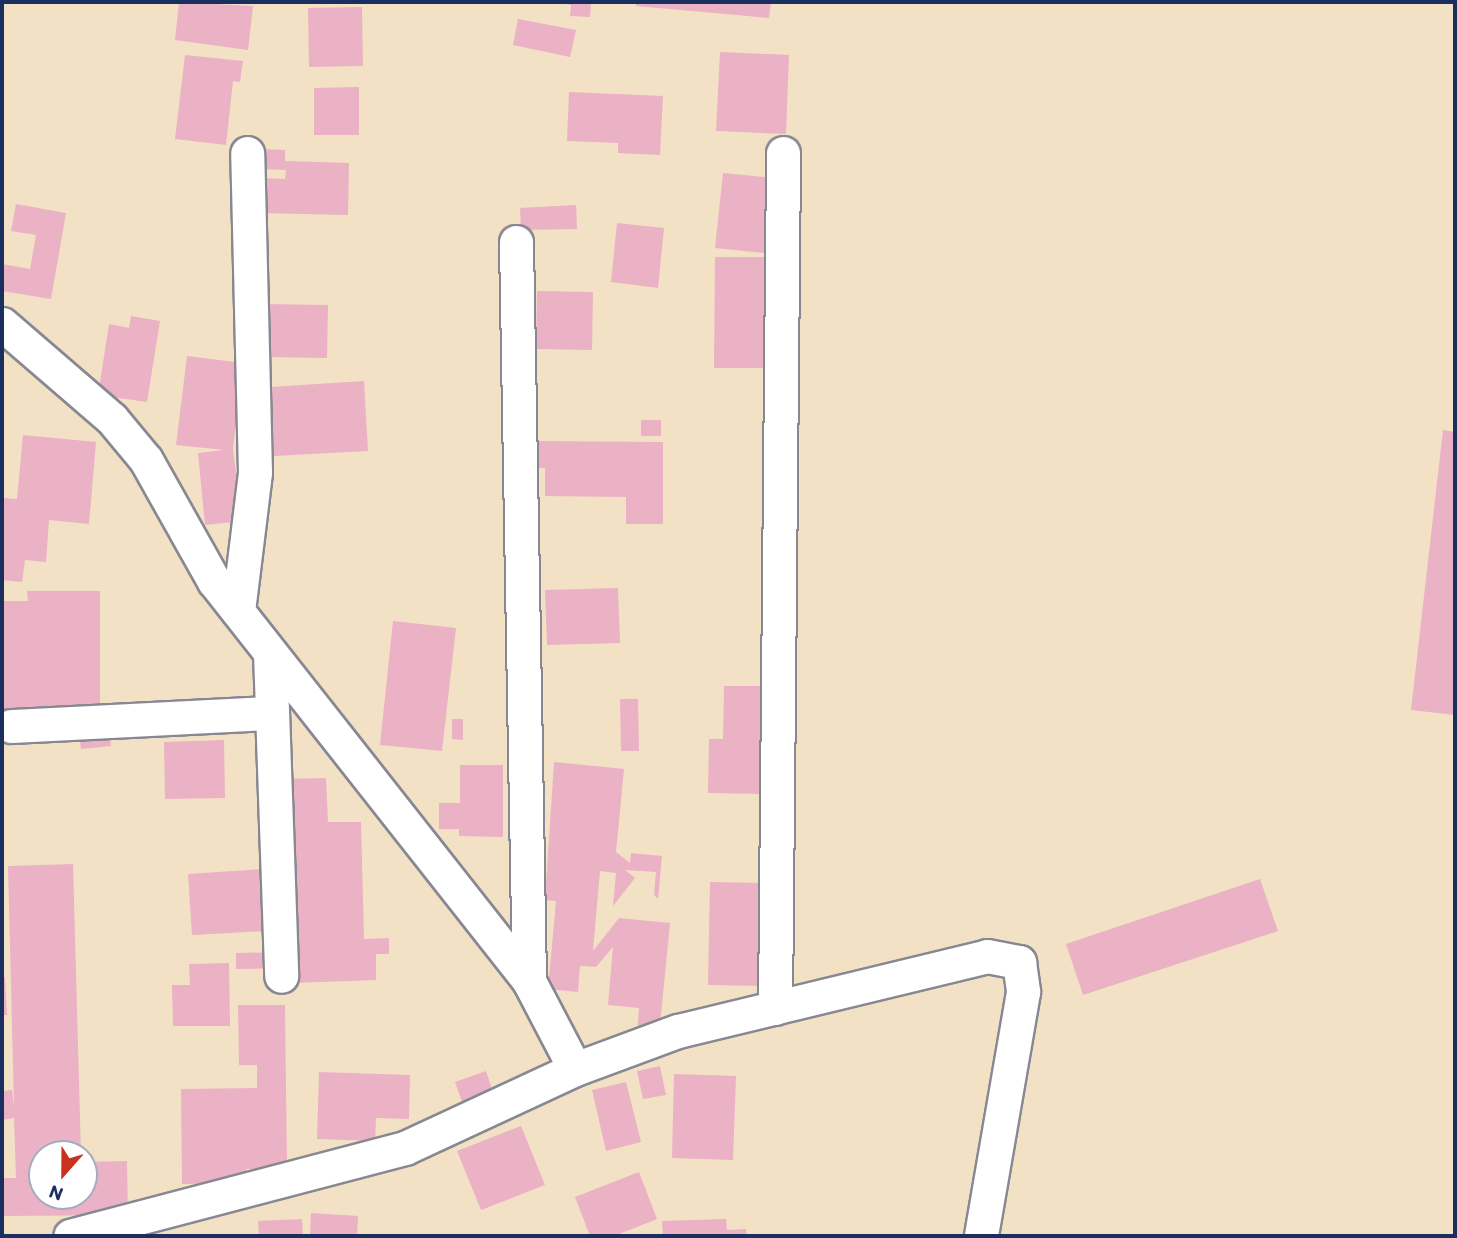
<!DOCTYPE html>
<html>
<head>
<meta charset="utf-8">
<style>
  body { margin:0 }
  #map { position:relative; width:1457px; height:1238px; overflow:hidden; background:#f3e1c5; font-family:Itim,sans-serif }
  div>[style] { position:absolute }
  [style*='--x'] { left:calc(var(--x)*1px); top:calc(var(--y)*1px); width:calc(var(--w)*1px); rotate:calc(var(--a)*1deg) }
  .building>* { inset:0; background:#ebb1c5 }
  .roads { filter:drop-shadow(2px 0 #878892) drop-shadow(-2px 0 #878892) drop-shadow(0 2px #878892) drop-shadow(0 -2px #878892) }
  .minor>* { height:33px; margin:-16.5px; padding:0 16.5px; transform-origin:16.5px; border-radius:16.5px; background:#fff }
  span { translate:-50% -50%; white-space:nowrap; text-align:center; line-height:1.15; -webkit-text-stroke:5px #fff; paint-order:stroke }
  .frame { position:absolute; inset:0; border:4px solid #1b2f5e; pointer-events:none }
  .north { position:absolute; left:28px; top:1140px; width:70px; height:70px; box-sizing:border-box; background:#fff; border:2px solid #a4acbf; border-radius:50%; rotate:201deg; font-size:19px; font-weight:700; line-height:28px; text-align:center; color:#1b2f5e }
  .north::after { content:''; display:block; margin:auto; width:24px; height:32px; background:#c8321e; clip-path:polygon(50% 0,100% 100%,50% 72%,0 100%) }
</style>
</head>
<body>
<div id="map">
  <div class="building">
    <i style="clip-path:polygon(179px 2px,253px 6px,248px 50px,175px 40px)"></i>
    <i style="clip-path:polygon(554px 2px,591px 2px,590px 17px,570px 16px,571px 5px)"></i>
    <i style="clip-path:polygon(636px 2px,771px 2px,769px 18px,636px 6px)"></i>
    <i style="clip-path:polygon(362px 7px,363px 66px,309px 67px,308px 8px)"></i>
    <i style="clip-path:polygon(518px 19px,576px 30px,570px 57px,513px 45px)"></i>
    <i style="clip-path:polygon(720px 52px,789px 55px,786px 134px,716px 131px)"></i>
    <i style="clip-path:polygon(185px 55px,243px 61px,240px 82px,233px 81px,226px 145px,175px 139px)"></i>
    <i style="clip-path:polygon(359px 87px,359px 135px,314px 135px,314px 88px)"></i>
    <i style="clip-path:polygon(569px 92px,663px 96px,660px 155px,618px 153px,618px 143px,567px 141px)"></i>
    <i style="clip-path:polygon(263px 149px,285px 150px,285px 161px,349px 163px,348px 215px,260px 213px,261px 178px,285px 179px,286px 170px,262px 169px)"></i>
    <i style="clip-path:polygon(723px 173px,774px 178px,765px 253px,715px 248px)"></i>
    <i style="clip-path:polygon(16px 204px,66px 213px,51px 299px,2px 291px,2px 264px,30px 269px,36px 235px,11px 231px)"></i>
    <i style="clip-path:polygon(576px 205px,577px 229px,521px 230px,520px 208px)"></i>
    <i style="clip-path:polygon(617px 223px,664px 228px,658px 288px,611px 282px)"></i>
    <i style="clip-path:polygon(715px 257px,770px 257px,769px 368px,714px 368px)"></i>
    <i style="clip-path:polygon(537px 291px,593px 292px,592px 350px,536px 349px)"></i>
    <i style="clip-path:polygon(265px 304px,328px 305px,327px 358px,265px 357px)"></i>
    <i style="clip-path:polygon(131px 316px,160px 321px,147px 402px,98px 395px,109px 324px,129px 328px)"></i>
    <i style="clip-path:polygon(187px 356px,243px 363px,233px 449px,242px 521px,205px 525px,198px 453px,224px 450px,176px 445px)"></i>
    <i style="clip-path:polygon(364px 381px,368px 451px,274px 456px,271px 387px)"></i>
    <i style="clip-path:polygon(641px 420px,661px 420px,661px 436px,641px 436px)"></i>
    <i style="clip-path:polygon(1443px 430px,1455px 432px,1455px 715px,1411px 710px)"></i>
    <i style="clip-path:polygon(23px 435px,96px 442px,89px 524px,49px 520px,46px 562px,25px 560px,22px 582px,2px 580px,2px 498px,17px 499px)"></i>
    <i style="clip-path:polygon(532px 441px,663px 442px,663px 524px,626px 524px,626px 497px,545px 496px,545px 468px,532px 468px)"></i>
    <i style="clip-path:polygon(618px 588px,620px 643px,547px 645px,545px 590px)"></i>
    <i style="clip-path:polygon(27px 591px,100px 591px,100px 711px,2px 710px,2px 601px,28px 601px)"></i>
    <i style="clip-path:polygon(393px 621px,456px 628px,442px 751px,380px 745px)"></i>
    <i style="clip-path:polygon(724px 686px,770px 686px,768px 794px,708px 793px,709px 739px,723px 739px)"></i>
    <i style="clip-path:polygon(620px 699px,638px 699px,639px 751px,621px 751px)"></i>
    <i style="clip-path:polygon(452px 719px,463px 719px,463px 740px,452px 739px)"></i>
    <i style="clip-path:polygon(109px 729px,111px 746px,81px 749px,79px 732px)"></i>
    <i style="clip-path:polygon(224px 740px,225px 798px,165px 799px,164px 742px)"></i>
    <i style="clip-path:polygon(554px 762px,624px 769px,616px 852px,630px 863px,631px 853px,662px 856px,658px 899px,654px 895px,656px 872px,625px 870px,635px 878px,613px 906px,616px 873px,600px 871px,593px 951px,619px 918px,670px 923px,659px 1036px,637px 1033px,639px 1008px,608px 1005px,613px 947px,596px 967px,580px 966px,578px 992px,548px 989px,556px 901px,545px 900px)"></i>
    <i style="clip-path:polygon(460px 765px,503px 765px,503px 837px,459px 836px,459px 829px,439px 829px,439px 803px,460px 803px)"></i>
    <i style="clip-path:polygon(326px 778px,328px 822px,361px 822px,364px 939px,389px 938px,389px 954px,376px 954px,376px 980px,293px 983px,293px 968px,236px 969px,236px 953px,287px 952px,282px 779px)"></i>
    <i style="clip-path:polygon(73px 864px,81px 1154px,42px 1154px,42px 1196px,84px 1196px,84px 1162px,127px 1161px,128px 1215px,2px 1216px,2px 1178px,16px 1178px,14px 1118px,2px 1120px,2px 1091px,12px 1090px,14px 1107px,8px 866px)"></i>
    <i style="clip-path:polygon(262px 869px,266px 931px,192px 935px,188px 874px)"></i>
    <i style="clip-path:polygon(1260px 879px,1278px 931px,1083px 995px,1066px 944px)"></i>
    <i style="clip-path:polygon(710px 882px,763px 883px,761px 986px,708px 985px)"></i>
    <i style="clip-path:polygon(229px 963px,230px 1026px,173px 1026px,172px 985px,190px 985px,189px 964px)"></i>
    <i style="clip-path:polygon(2px 977px,5px 977px,7px 1015px,2px 1015px)"></i>
    <i style="clip-path:polygon(238px 1005px,285px 1005px,287px 1168px,246px 1169px,246px 1183px,182px 1184px,181px 1089px,257px 1088px,257px 1065px,239px 1065px)"></i>
    <i style="clip-path:polygon(660px 1066px,666px 1095px,643px 1099px,637px 1071px)"></i>
    <i style="clip-path:polygon(486px 1071px,493px 1092px,462px 1102px,455px 1082px)"></i>
    <i style="clip-path:polygon(319px 1072px,410px 1075px,409px 1119px,376px 1118px,375px 1141px,317px 1139px)"></i>
    <i style="clip-path:polygon(674px 1074px,736px 1076px,733px 1160px,672px 1158px)"></i>
    <i style="clip-path:polygon(626px 1082px,641px 1142px,606px 1151px,592px 1090px)"></i>
    <i style="clip-path:polygon(521px 1126px,545px 1185px,481px 1210px,457px 1151px)"></i>
    <i style="clip-path:polygon(639px 1172px,657px 1219px,614px 1236px,590px 1236px,575px 1197px)"></i>
    <i style="clip-path:polygon(311px 1213px,358px 1216px,357px 1236px,310px 1236px)"></i>
    <i style="clip-path:polygon(302px 1219px,303px 1236px,259px 1236px,258px 1221px)"></i>
    <i style="clip-path:polygon(726px 1219px,727px 1230px,746px 1229px,747px 1236px,663px 1236px,662px 1221px)"></i>
  </div>
  <div class="roads">
    <div class="minor">
      <i style="--x:516;--y:242;--w:739;--a:88.99"></i>
      <i style="--x:2;--y:324;--w:145;--a:40.8"></i>
      <i style="--x:112;--y:419;--w:53;--a:50.3"></i>
      <i style="--x:146;--y:460;--w:139;--a:60.7"></i>
      <i style="--x:214;--y:581;--w:509;--a:51.78"></i>
      <i style="--x:529;--y:981;--w:99;--a:62.4"></i>
      <i style="--x:575;--y:1069;--w:187;--a:155.1"></i>
      <i style="--x:405;--y:1148;--w:346;--a:165.3"></i>
      <i style="--x:238;--y:611;--w:140;--a:-83"></i>
      <i style="--x:255;--y:472;--w:319;--a:-91.4"></i>
      <i style="--x:270;--y:653;--w:323;--a:88"></i>
      <i style="--x:11;--y:726;--w:261;--a:-2.9"></i>
      <i style="--x:775;--y:1008;--w:855;--a:-89.46"></i>
      <i style="--x:575;--y:1069;--w:110;--a:-20.3"></i>
      <i style="--x:678;--y:1031;--w:318;--a:-13.6"></i>
      <i style="--x:987;--y:956;--w:33;--a:11"></i>
      <i style="--x:1019;--y:962;--w:30;--a:82"></i>
      <i style="--x:1023;--y:992;--w:248;--a:99.8"></i>
    </div>
  </div>
  <div class="frame"></div>
  <div class="north">N</div>
</div>
</body>
</html>
